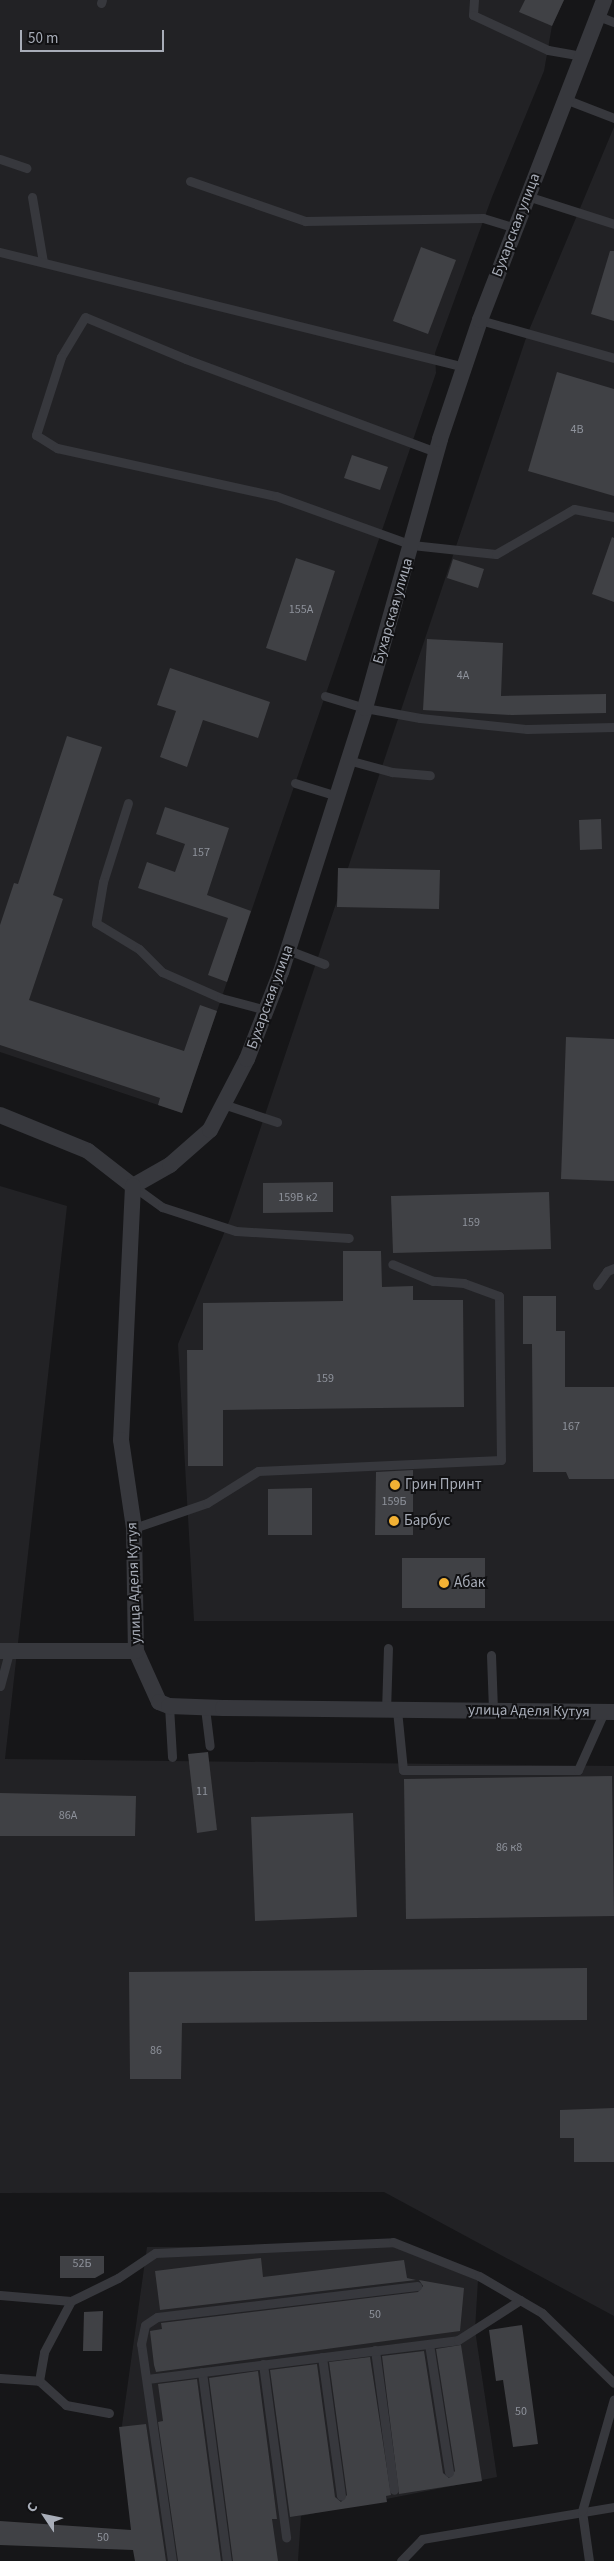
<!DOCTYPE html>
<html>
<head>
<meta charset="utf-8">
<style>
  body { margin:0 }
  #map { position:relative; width:614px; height:2561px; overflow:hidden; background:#161618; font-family:"Source Sans 3",sans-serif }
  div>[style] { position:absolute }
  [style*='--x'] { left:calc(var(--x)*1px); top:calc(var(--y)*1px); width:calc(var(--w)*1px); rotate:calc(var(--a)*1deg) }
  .built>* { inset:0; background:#222225 }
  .building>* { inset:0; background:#404145 }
  .service>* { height:9px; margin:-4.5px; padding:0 4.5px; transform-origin:4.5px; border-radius:4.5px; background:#37383d }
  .minor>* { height:16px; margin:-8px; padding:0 8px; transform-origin:8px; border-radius:8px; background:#37383d }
  .dots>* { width:14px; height:14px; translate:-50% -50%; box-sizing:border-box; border:2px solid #111113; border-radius:50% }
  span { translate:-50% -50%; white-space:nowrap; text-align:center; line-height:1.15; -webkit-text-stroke:4px #111113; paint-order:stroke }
  .number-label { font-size:12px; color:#8e929b }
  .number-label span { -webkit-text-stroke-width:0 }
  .street-label { font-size:15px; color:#a8adb8 }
  .poi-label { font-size:15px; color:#a8adb8 }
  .left { translate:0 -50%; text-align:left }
  .north { position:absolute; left:20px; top:2491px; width:50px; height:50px; -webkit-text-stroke:4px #111113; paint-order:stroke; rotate:304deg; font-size:14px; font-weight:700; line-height:20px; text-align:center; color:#a8adb8 }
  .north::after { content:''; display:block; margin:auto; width:18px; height:22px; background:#a8adb8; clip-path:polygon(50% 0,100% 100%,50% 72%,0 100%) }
  .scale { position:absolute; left:20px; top:30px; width:144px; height:22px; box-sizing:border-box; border:2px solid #a8adb8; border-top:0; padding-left:6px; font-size:15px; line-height:18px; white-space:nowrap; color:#a8adb8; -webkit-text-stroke:4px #111113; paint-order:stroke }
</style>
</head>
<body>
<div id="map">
  <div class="built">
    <i style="clip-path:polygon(0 0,564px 0,552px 26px,544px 71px,492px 197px,435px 353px,436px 373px,182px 1113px,0 1052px)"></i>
    <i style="clip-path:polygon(614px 127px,614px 1621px,194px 1621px,178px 1344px,230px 1219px,527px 335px)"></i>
    <i style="clip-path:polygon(0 1186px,67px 1206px,5px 1759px,614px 1766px,614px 2316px,384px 2192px,0 2193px)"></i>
    <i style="clip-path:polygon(147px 2247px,414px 2247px,478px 2280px,475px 2330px,497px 2477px,301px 2516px,298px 2561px,138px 2561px,122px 2425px)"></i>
  </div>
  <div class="building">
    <i style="clip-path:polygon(525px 0,564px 0,552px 26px,519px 12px)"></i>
    <i style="clip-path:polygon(421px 247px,456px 260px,428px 334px,393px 321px)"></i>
    <i style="clip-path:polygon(610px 251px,614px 251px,614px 321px,591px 314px)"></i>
    <i style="clip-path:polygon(557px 372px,614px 389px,614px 496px,528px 471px)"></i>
    <i style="clip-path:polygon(352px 455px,388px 467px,380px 490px,344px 478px)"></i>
    <i style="clip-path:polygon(612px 537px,614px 538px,614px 602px,592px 594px)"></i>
    <i style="clip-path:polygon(296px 558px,335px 571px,306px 661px,266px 648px)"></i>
    <i style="clip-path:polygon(453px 559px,484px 569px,478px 588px,447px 578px)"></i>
    <i style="clip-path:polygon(427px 639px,503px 643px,501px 696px,606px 694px,606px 713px,512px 715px,423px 710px)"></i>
    <i style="clip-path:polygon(170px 668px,270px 702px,258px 738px,203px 720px,187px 767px,160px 757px,176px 711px,157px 705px)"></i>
    <i style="clip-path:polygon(67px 736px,102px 747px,53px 895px,63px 899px,29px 1000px,184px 1051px,200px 1005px,217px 1011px,182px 1113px,158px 1105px,160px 1098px,0 1045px,0 925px,14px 883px,18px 884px)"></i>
    <i style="clip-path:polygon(165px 807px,229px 828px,207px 895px,251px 911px,227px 982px,208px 975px,228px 918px,138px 888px,147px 862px,175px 872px,185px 844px,156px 834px)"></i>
    <i style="clip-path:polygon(601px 819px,602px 849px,580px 850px,579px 820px)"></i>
    <i style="clip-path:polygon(338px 868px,440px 870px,439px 909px,337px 907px)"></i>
    <i style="clip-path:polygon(566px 1037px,614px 1039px,614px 1181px,561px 1179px)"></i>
    <i style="clip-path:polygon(333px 1182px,333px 1212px,263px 1213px,263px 1183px)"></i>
    <i style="clip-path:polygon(549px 1192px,551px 1249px,393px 1253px,391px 1196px)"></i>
    <i style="clip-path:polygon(343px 1251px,381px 1251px,382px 1287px,413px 1286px,413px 1300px,463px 1300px,464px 1407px,223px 1410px,223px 1466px,188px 1466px,187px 1350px,203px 1350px,203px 1303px,343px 1301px)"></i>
    <i style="clip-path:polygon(523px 1296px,556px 1296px,556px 1331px,565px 1331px,565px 1387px,614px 1387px,614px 1479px,569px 1479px,566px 1472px,533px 1472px,532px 1344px,523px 1344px)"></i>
    <i style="clip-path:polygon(413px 1470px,413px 1535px,375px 1535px,376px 1472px)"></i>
    <i style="clip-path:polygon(312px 1488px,312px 1535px,268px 1535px,268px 1489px)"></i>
    <i style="clip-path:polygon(402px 1558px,485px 1558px,485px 1608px,402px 1608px)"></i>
    <i style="clip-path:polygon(208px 1752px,217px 1830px,197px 1833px,188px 1754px)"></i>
    <i style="clip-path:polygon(612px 1776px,614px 1916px,406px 1919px,404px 1779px)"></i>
    <i style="clip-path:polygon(0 1793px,136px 1796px,135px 1836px,0 1836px)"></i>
    <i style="clip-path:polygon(353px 1813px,357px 1917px,255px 1921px,251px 1817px)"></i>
    <i style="clip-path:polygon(587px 1968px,587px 2020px,182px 2023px,181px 2079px,130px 2079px,129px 1972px)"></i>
    <i style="clip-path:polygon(614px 2108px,614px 2162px,574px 2162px,574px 2138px,560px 2138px,560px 2110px)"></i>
    <i style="clip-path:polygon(60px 2256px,104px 2256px,104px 2273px,95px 2278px,60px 2278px)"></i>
    <i style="clip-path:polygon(261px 2258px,263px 2277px,404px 2260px,407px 2278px,416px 2280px,160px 2310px,155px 2271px)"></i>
    <i style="clip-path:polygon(419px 2280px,464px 2288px,460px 2331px,156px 2372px,154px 2365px,150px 2331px,162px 2329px,161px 2323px,418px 2292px,423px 2286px)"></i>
    <i style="clip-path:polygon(103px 2311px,102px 2351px,83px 2351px,84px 2312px)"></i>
    <i style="clip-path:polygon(522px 2325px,538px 2444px,513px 2447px,503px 2380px,496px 2381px,489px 2330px)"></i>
    <i style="clip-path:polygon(461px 2345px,482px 2481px,399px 2494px,382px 2356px,424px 2351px,443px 2473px,449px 2478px,455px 2471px,436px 2349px)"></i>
    <i style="clip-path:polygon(370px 2357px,391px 2495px,386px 2496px,387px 2502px,290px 2517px,270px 2370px,317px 2364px,335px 2497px,341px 2502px,347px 2495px,329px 2362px)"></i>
    <i style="clip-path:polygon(258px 2371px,277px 2519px,272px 2519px,278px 2561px,233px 2561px,209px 2378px)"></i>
    <i style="clip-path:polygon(197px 2379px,221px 2561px,178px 2561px,158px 2422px,163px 2421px,158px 2384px)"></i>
    <i style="clip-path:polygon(146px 2424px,166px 2561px,135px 2561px,133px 2550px,0 2545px,0 2521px,131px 2530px,119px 2427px)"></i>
  </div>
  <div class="service">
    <i style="--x:474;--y:0;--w:15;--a:94"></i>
    <i style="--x:473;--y:15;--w:83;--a:25"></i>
    <i style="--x:548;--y:50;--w:34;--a:10"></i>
    <i style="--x:101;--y:3;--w:3;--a:-72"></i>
    <i style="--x:598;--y:16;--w:17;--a:21"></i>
    <i style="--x:565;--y:99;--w:53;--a:21.2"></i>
    <i style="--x:0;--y:159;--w:28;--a:19"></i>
    <i style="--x:190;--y:181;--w:122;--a:19.2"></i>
    <i style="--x:305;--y:221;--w:178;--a:-1"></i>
    <i style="--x:483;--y:218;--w:34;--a:17"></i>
    <i style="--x:527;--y:196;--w:91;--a:17.8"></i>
    <i style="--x:32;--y:197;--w:66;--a:80.4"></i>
    <i style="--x:0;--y:252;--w:478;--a:13.9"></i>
    <i style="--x:480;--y:320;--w:139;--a:15.8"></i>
    <i style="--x:436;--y:452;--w:267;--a:-159.6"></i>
    <i style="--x:186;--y:359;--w:109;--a:-157.4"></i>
    <i style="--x:85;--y:317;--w:47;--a:121"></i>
    <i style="--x:61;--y:357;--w:82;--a:107.8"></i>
    <i style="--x:36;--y:435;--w:25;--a:32"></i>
    <i style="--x:57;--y:448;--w:224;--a:12.4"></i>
    <i style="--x:276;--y:496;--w:145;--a:19.8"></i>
    <i style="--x:412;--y:545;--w:84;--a:6.1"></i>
    <i style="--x:496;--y:554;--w:90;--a:-30"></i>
    <i style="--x:574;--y:509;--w:41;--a:11.3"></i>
    <i style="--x:325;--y:696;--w:42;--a:16.7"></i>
    <i style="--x:365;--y:708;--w:56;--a:10.3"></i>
    <i style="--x:420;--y:718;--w:108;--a:5.9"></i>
    <i style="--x:527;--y:729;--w:87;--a:-1.3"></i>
    <i style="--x:348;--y:760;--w:46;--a:15.3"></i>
    <i style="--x:392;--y:772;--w:38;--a:5"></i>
    <i style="--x:295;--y:783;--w:44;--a:17.2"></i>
    <i style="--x:128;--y:803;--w:83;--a:107.6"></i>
    <i style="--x:103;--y:882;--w:42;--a:99.7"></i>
    <i style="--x:96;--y:923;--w:50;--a:31.2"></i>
    <i style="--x:139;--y:949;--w:33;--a:45"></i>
    <i style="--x:162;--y:972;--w:64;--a:23.8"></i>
    <i style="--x:221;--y:998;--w:47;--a:14.9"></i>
    <i style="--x:288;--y:950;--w:39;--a:21"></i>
    <i style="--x:223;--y:1104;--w:57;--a:18.4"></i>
    <i style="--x:133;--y:1186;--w:36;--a:36"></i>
    <i style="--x:162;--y:1207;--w:78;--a:18"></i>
    <i style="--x:236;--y:1231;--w:113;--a:3.5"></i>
    <i style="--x:597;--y:1285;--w:17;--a:-54"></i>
    <i style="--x:607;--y:1271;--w:8;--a:-23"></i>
    <i style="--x:134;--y:1528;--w:77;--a:-18.9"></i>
    <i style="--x:207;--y:1503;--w:60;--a:-32.1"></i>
    <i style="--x:258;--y:1471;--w:243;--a:-2.6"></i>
    <i style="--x:501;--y:1460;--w:164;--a:-90.7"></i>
    <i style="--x:499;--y:1296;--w:37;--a:-160"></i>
    <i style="--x:464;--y:1283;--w:31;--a:-176"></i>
    <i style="--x:433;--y:1281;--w:44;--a:-157.5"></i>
    <i style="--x:491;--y:1655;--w:54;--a:87.9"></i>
    <i style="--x:0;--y:1686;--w:35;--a:-75"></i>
    <i style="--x:169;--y:1706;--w:51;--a:86.6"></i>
    <i style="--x:205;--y:1708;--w:38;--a:83"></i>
    <i style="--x:397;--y:1710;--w:60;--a:84.3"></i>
    <i style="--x:403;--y:1770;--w:175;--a:0"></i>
    <i style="--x:578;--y:1770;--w:64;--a:-65.9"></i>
    <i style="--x:386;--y:1711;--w:63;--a:-88.2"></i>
    <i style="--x:0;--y:2295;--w:71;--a:4.8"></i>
    <i style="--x:429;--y:2344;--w:130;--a:81.1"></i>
    <i style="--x:375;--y:2350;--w:141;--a:82.3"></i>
    <i style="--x:322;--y:2357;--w:140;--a:82.2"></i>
    <i style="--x:263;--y:2364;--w:175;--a:82.4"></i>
    <i style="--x:202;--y:2372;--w:191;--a:82.5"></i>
    <i style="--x:0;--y:2378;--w:39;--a:4"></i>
    <i style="--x:147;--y:2379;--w:313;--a:-7.1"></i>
    <i style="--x:458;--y:2340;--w:74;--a:-32.8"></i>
    <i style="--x:109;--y:2413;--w:44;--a:-169.5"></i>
    <i style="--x:66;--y:2405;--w:36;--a:-138"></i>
    <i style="--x:39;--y:2381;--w:29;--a:-80"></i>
    <i style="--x:44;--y:2352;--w:58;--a:-62.1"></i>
    <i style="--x:71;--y:2301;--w:52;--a:-26.1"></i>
    <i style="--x:118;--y:2278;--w:45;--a:-34"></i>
    <i style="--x:155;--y:2253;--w:238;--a:-2.6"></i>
    <i style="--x:393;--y:2242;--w:92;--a:21.6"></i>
    <i style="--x:479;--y:2276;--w:73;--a:30.4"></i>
    <i style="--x:542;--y:2313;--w:100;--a:44.2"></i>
    <i style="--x:172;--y:2561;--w:219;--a:-98.1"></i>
    <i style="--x:141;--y:2344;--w:19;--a:-78"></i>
    <i style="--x:145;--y:2325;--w:14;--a:-34"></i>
    <i style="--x:157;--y:2317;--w:262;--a:-6.8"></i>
    <i style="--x:401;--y:2561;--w:30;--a:-46"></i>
    <i style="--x:422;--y:2539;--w:195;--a:-9.5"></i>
    <i style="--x:589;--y:2561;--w:50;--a:-98"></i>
    <i style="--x:582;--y:2511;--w:116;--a:-74.1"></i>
  </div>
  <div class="minor">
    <i style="--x:0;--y:1115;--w:95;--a:22.2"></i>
    <i style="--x:88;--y:1151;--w:57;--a:37.9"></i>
    <i style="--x:133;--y:1186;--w:43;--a:-29.6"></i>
    <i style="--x:170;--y:1165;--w:53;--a:-41.2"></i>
    <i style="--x:210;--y:1130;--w:80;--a:-62.5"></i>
    <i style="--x:247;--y:1059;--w:93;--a:-68.7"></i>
    <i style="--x:281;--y:972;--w:277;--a:-72.3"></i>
    <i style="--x:365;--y:708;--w:279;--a:-74.4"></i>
    <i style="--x:440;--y:439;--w:126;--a:-71.4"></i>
    <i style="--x:480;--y:320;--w:343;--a:-68.8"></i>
    <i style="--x:133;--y:1186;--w:254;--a:92.7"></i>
    <i style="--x:121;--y:1440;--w:89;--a:81.6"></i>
    <i style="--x:134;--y:1528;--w:123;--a:89.1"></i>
    <i style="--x:136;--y:1651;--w:56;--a:65.7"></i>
    <i style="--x:159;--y:1702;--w:11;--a:22"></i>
    <i style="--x:169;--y:1706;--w:54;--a:2.1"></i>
    <i style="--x:223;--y:1708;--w:391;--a:0.6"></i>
    <i style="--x:0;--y:1651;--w:136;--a:0"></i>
  </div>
  <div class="dots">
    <i style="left:395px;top:1485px;background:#f2b134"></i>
    <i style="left:394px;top:1521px;background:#f2b134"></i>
    <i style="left:444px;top:1583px;background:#f2b134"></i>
  </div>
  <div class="number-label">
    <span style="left:577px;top:430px">4В</span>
    <span style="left:301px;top:610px">155А</span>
    <span style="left:463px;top:676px">4А</span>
    <span style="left:201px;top:853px">157</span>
    <span style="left:298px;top:1198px">159В к2</span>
    <span style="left:471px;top:1223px">159</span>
    <span style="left:325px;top:1379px">159</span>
    <span style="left:571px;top:1427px">167</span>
    <span style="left:394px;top:1502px">159Б</span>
    <span style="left:202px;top:1792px">11</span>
    <span style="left:68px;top:1816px">86А</span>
    <span style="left:509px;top:1848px">86 к8</span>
    <span style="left:156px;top:2051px">86</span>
    <span style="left:82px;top:2264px">52Б</span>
    <span style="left:375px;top:2315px">50</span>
    <span style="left:521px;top:2412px">50</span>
    <span style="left:103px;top:2538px">50</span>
  </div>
  <div class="street-label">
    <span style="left:516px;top:225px;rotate:-69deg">Бухарская улица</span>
    <span style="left:393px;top:611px;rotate:-74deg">Бухарская улица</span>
    <span style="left:270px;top:997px;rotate:-70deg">Бухарская улица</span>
    <span style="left:134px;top:1583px;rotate:-92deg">улица Аделя Кутуя</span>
    <span style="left:529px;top:1711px;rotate:1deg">улица Аделя Кутуя</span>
  </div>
  <div class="poi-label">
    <span class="left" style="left:405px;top:1485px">Грин Принт</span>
    <span class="left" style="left:404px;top:1521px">Барбус</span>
    <span class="left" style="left:454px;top:1583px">Абак</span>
  </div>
  <div class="north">С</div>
  <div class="scale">50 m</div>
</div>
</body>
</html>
